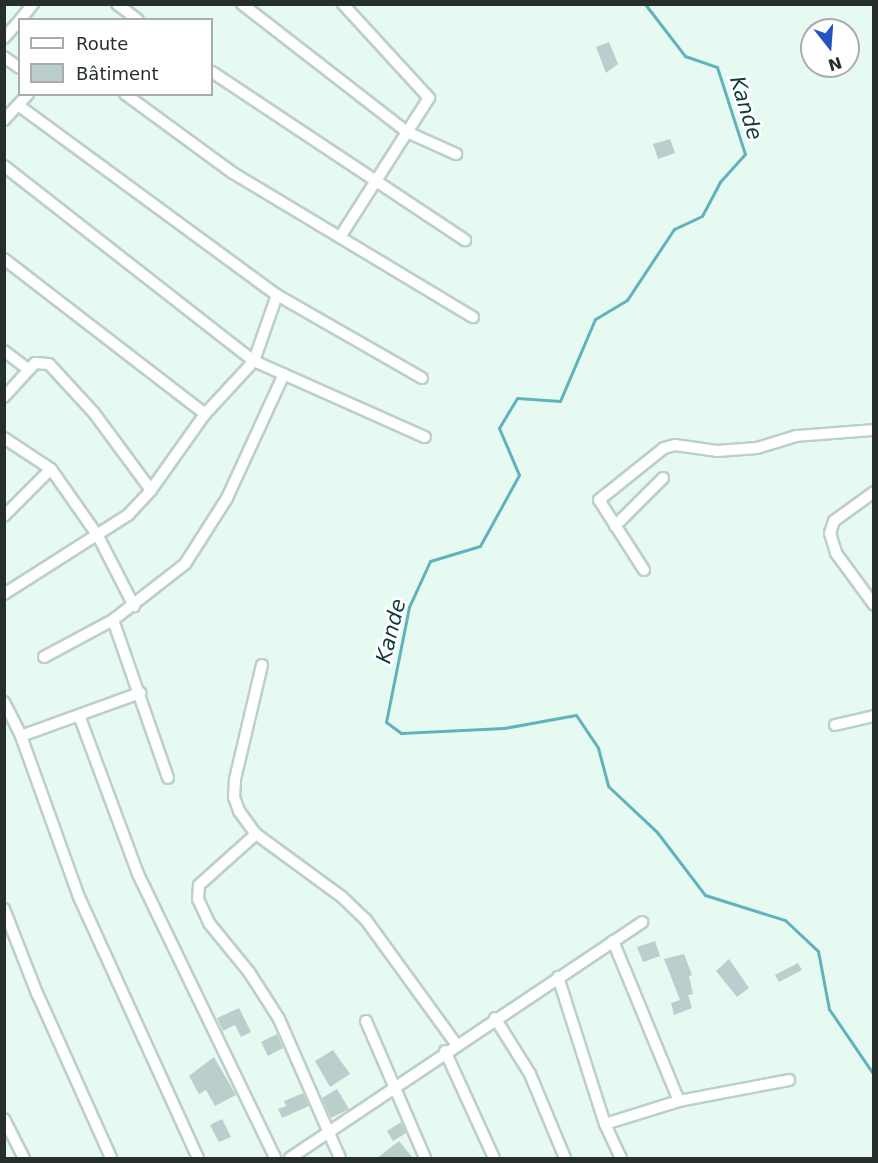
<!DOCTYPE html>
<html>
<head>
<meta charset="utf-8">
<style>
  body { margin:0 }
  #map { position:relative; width:878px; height:1163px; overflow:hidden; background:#e6faf2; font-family:"DejaVu Sans",sans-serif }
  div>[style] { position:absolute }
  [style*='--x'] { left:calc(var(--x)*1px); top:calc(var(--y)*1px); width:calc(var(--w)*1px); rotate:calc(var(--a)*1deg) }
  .stream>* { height:3px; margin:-1.5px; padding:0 1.5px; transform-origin:1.5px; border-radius:1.5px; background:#60b2bd }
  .building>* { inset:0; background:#bacfcd }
  .roads { filter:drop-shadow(2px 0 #bcd0c8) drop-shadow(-2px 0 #bcd0c8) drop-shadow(0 2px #bcd0c8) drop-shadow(0 -2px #bcd0c8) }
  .minor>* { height:10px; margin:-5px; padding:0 5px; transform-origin:5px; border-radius:5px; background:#fff }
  span { translate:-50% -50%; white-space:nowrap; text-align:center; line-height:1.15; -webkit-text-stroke:5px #fff; paint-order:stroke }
  .water-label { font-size:21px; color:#11393e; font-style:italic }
  .frame { position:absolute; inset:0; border:6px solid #272f2c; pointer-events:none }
  .legend { position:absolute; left:18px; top:18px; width:195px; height:78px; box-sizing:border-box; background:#fff; border:2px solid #a9acab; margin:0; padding:8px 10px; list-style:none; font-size:18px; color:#272f2c }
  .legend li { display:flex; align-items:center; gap:12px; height:30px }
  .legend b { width:30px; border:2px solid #a9acab }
  .north { position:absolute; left:800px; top:18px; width:60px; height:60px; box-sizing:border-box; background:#fff; border:2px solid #a9acab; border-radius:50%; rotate:163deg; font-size:16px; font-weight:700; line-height:24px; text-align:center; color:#272f2c }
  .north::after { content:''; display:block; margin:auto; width:21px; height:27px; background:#2453c1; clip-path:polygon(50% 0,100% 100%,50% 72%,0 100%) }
</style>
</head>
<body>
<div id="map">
  <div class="stream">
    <i style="--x:645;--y:4;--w:66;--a:52.4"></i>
    <i style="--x:685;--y:56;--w:34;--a:19"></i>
    <i style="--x:717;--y:67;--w:91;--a:72.2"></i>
    <i style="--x:745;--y:154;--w:38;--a:132"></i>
    <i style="--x:720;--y:182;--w:38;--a:118"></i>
    <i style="--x:702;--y:216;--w:31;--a:155"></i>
    <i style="--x:674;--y:229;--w:85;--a:123.5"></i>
    <i style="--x:627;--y:300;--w:37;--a:149"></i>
    <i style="--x:595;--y:319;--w:89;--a:113.1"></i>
    <i style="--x:560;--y:401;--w:43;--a:-176"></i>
    <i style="--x:517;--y:398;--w:35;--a:121"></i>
    <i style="--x:499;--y:428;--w:51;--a:66.9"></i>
    <i style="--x:519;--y:475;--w:81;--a:118.8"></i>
    <i style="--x:480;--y:546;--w:52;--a:163.3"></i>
    <i style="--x:430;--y:561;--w:51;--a:114.5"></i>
    <i style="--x:409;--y:607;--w:117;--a:101.3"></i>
    <i style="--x:386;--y:722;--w:19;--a:36"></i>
    <i style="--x:401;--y:733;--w:103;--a:-2.8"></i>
    <i style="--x:504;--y:728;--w:73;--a:-10.2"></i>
    <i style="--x:576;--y:715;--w:40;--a:56"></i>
    <i style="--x:598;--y:748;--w:39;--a:75"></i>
    <i style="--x:608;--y:786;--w:67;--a:43.2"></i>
    <i style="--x:657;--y:832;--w:79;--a:52.7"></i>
    <i style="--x:705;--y:895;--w:84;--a:17.4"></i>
    <i style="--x:785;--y:920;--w:45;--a:43.2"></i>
    <i style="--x:818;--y:951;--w:59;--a:79.3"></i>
    <i style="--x:829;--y:1009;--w:80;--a:55.7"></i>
  </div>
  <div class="building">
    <i style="clip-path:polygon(609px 42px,618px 64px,606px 73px,596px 47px)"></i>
    <i style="clip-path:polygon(670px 139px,675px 153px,658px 159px,653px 144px)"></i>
    <i style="clip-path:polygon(655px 941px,660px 956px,643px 962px,637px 947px)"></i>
    <i style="clip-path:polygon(684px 954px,692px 975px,689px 976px,693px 994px,688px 995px,692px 1008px,674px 1015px,671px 1003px,680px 1000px,664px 959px)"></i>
    <i style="clip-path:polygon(729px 959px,749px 988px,737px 997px,716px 971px)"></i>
    <i style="clip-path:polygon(798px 963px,802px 970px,779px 982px,775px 975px)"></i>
    <i style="clip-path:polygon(239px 1008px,251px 1032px,241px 1037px,235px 1025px,223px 1031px,217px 1018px)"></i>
    <i style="clip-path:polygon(277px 1034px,283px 1048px,268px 1056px,261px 1042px)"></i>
    <i style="clip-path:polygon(333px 1050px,350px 1074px,330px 1087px,315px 1061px)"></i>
    <i style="clip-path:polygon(214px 1057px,236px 1095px,215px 1106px,206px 1090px,199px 1094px,189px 1076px)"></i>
    <i style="clip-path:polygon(337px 1089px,349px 1109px,331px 1118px,322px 1098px)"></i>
    <i style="clip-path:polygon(303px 1093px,309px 1106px,282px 1118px,278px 1109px,286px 1106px,284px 1101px)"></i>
    <i style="clip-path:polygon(222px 1119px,231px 1137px,219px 1142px,210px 1125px)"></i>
    <i style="clip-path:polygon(401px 1122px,406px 1133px,393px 1141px,387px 1131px)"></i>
    <i style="clip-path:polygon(399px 1141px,413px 1158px,377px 1158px)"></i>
  </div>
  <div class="roads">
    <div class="minor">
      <i style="--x:117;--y:4;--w:26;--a:37"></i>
      <i style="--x:242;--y:4;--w:209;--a:37.8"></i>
      <i style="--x:407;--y:132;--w:54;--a:24.2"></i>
      <i style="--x:20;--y:20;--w:21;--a:-51"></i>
      <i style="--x:4;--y:38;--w:24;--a:-48"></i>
      <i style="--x:4;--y:57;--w:19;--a:35"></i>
      <i style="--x:212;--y:72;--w:304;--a:33.6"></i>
      <i style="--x:125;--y:94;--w:134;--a:36.2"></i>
      <i style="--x:233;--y:173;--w:280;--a:31"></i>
      <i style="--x:18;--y:105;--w:321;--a:36.3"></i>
      <i style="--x:277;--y:295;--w:167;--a:29.8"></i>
      <i style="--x:4;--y:120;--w:35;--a:-47"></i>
      <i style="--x:4;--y:166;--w:317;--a:38"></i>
      <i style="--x:254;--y:361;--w:187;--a:24"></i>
      <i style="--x:340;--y:237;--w:165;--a:-57.4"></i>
      <i style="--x:429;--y:98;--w:127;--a:-132.5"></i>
      <i style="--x:4;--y:259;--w:254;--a:37.6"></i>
      <i style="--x:4;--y:351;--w:31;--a:37"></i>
      <i style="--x:4;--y:397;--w:46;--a:-47.6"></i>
      <i style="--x:35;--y:363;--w:14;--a:4"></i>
      <i style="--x:49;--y:364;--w:67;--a:47.4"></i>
      <i style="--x:94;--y:413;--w:96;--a:53.5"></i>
      <i style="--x:4;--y:438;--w:56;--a:33.4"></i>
      <i style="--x:51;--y:469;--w:82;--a:55"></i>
      <i style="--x:98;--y:536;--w:79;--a:62.8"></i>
      <i style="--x:874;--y:492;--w:49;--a:144.1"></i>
      <i style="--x:834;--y:521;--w:13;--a:108"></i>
      <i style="--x:830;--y:533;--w:21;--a:73"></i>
      <i style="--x:836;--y:553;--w:64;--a:53.8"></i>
      <i style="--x:4;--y:516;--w:66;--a:-45"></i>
      <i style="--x:615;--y:526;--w:68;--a:-45"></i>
      <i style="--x:644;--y:570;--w:83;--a:-122.7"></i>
      <i style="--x:599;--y:500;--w:83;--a:-38.7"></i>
      <i style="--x:664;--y:448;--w:11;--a:-15"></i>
      <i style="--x:675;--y:445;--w:42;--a:8.1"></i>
      <i style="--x:717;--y:451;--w:40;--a:-4.3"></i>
      <i style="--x:757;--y:448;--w:41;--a:-17.1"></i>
      <i style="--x:796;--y:436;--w:78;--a:-4.4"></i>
      <i style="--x:4;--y:594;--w:147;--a:-32.5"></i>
      <i style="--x:128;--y:515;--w:34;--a:-47"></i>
      <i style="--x:151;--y:490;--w:93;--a:-54.6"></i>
      <i style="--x:205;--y:414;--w:72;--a:-47.2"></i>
      <i style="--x:254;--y:361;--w:70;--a:-70.8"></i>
      <i style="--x:113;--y:620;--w:167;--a:70.8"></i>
      <i style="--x:44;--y:657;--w:78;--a:-28.2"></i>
      <i style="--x:113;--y:620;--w:91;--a:-37.9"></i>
      <i style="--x:185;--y:564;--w:78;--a:-57.5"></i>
      <i style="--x:227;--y:498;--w:136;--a:-65.3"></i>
      <i style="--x:262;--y:665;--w:117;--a:103.3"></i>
      <i style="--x:235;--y:779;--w:18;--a:93"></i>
      <i style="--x:234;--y:797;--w:15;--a:70"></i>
      <i style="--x:239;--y:811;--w:29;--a:54"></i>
      <i style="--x:256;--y:834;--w:107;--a:36.2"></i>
      <i style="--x:342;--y:897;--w:33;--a:44"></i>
      <i style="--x:366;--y:920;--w:153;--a:54"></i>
      <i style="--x:4;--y:702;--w:38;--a:63"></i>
      <i style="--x:21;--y:736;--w:171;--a:70.2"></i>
      <i style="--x:79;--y:897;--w:287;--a:65.5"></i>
      <i style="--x:80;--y:718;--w:166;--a:69.6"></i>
      <i style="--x:138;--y:874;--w:315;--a:64.2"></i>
      <i style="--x:835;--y:725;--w:40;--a:-13"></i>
      <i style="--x:21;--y:736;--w:127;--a:-19.9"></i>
      <i style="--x:256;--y:834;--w:76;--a:138.2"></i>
      <i style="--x:199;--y:885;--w:14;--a:94"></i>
      <i style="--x:198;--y:899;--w:26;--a:65"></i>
      <i style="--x:209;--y:923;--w:63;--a:50.8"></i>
      <i style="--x:249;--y:972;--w:56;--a:57.4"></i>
      <i style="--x:279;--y:1019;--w:152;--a:66.3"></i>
      <i style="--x:4;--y:909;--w:90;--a:68.6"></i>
      <i style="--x:37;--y:993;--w:181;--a:65.8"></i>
      <i style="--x:613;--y:941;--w:173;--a:67.6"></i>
      <i style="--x:558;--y:977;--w:154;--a:72.3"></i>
      <i style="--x:605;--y:1124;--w:38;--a:65"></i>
      <i style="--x:495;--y:1018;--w:66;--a:58"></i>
      <i style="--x:530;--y:1074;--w:91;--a:67.4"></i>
      <i style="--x:366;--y:1021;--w:149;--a:66.7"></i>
      <i style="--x:445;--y:1051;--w:118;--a:65.4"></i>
      <i style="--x:4;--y:1119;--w:44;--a:62.9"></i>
      <i style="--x:605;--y:1124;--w:77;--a:-17.3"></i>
      <i style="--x:679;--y:1101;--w:112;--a:-10.8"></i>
      <i style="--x:290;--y:1158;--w:424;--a:-33.8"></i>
    </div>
  </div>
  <div class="water-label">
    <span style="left:746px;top:108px;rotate:73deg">Kande</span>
    <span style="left:391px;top:631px;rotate:-76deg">Kande</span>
  </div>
  <div class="frame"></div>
  <ul class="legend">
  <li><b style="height:8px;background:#fff"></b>Route</li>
  <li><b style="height:16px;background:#bacfcd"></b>Bâtiment</li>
  </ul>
  <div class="north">N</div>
</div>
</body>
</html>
